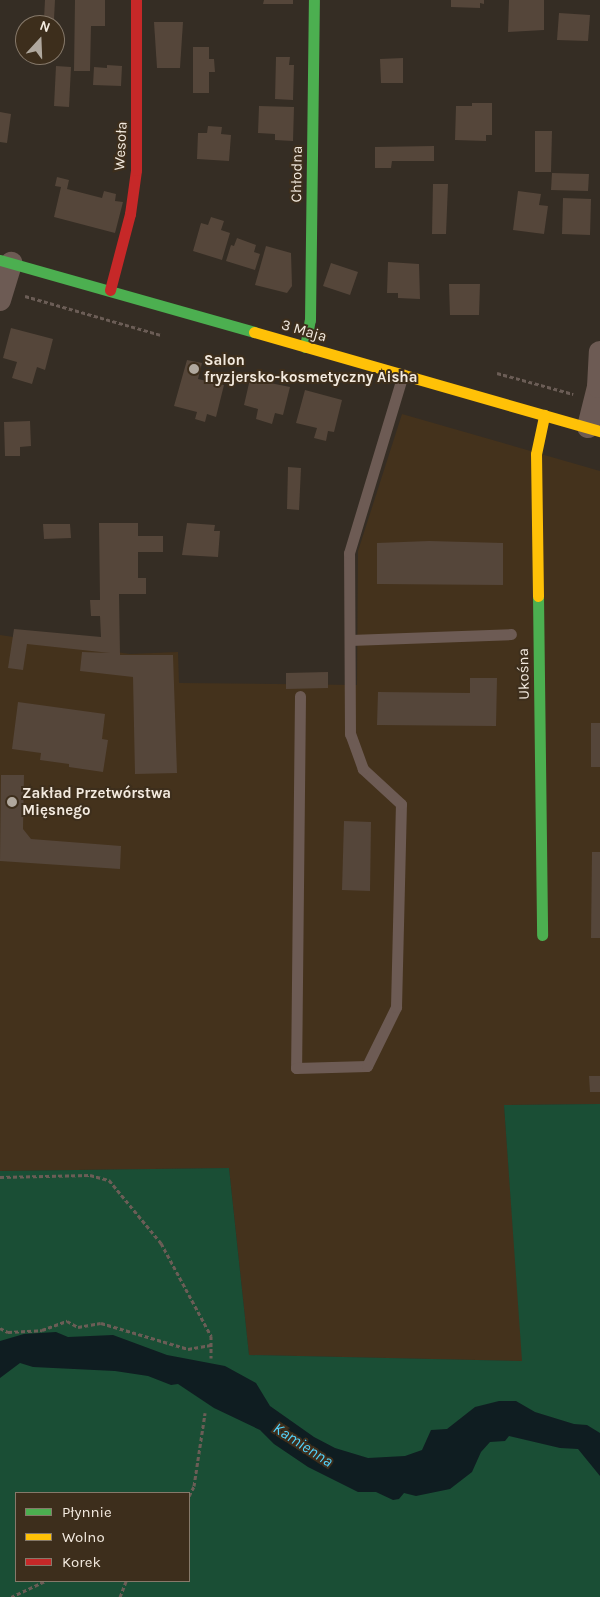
<!DOCTYPE html>
<html>
<head>
<meta charset="utf-8">
<style>
  body { margin:0 }
  #map { position:relative; width:600px; height:1597px; overflow:hidden; background:#352d24; font-family:Karla,sans-serif }
  div>[style] { position:absolute }
  [style*='--x'] { left:calc(var(--x)*1px); top:calc(var(--y)*1px); width:calc(var(--w)*1px); rotate:calc(var(--a)*1deg) }
  .built>* { inset:0; background:#44321c }
  .green>* { inset:0; background:#1a4e35 }
  .water>* { inset:0; background:#0f1d21 }
  .building>* { inset:0; background:#55463a }
  .path>* { height:3px; margin-top:-1.5px; transform-origin:0; background:repeating-linear-gradient(90deg,#6b5d56 0 4px,transparent 0 6.5px) }
  .lane>* { height:11px; margin:-5.5px; padding:0 5.5px; transform-origin:5.5px; border-radius:5.5px; background:#6d5b54 }
  .street>* { height:22px; margin:-11px; padding:0 11px; transform-origin:11px; border-radius:11px; background:#6d5b54 }
  .fast>* { height:11px; margin:-5.5px; padding:0 5.5px; transform-origin:5.5px; border-radius:5.5px; background:#4caf50 }
  .slow>* { height:11px; margin:-5.5px; padding:0 5.5px; transform-origin:5.5px; border-radius:5.5px; background:#ffc107 }
  .jam>* { height:11px; margin:-5.5px; padding:0 5.5px; transform-origin:5.5px; border-radius:5.5px; background:#c62828 }
  .dots>* { width:14px; height:14px; translate:-50% -50%; box-sizing:border-box; border:2px solid #3d2e1c; border-radius:50% }
  span { translate:-50% -50%; white-space:nowrap; text-align:center; line-height:1.15; -webkit-text-stroke:4px #3d2e1c; paint-order:stroke }
  .street-label { font-size:15px; color:#f3eadf }
  .poi-label { font-size:15px; color:#f3eadf; font-weight:700 }
  .left { translate:0 -50%; text-align:left }
  .water-label { font-size:16px; color:#53d1fa; font-style:italic }
  .legend { position:absolute; left:15px; top:1492px; width:175px; height:90px; box-sizing:border-box; background:#3d2e1c; border:1px solid #86796a; margin:0; padding:6px 9px; list-style:none; font-size:15px; color:#f3eadf }
  .legend li { display:flex; align-items:center; gap:10px; height:25px }
  .legend b { width:25px; border:1px solid #86796a }
  .north { position:absolute; left:15px; top:15px; width:50px; height:50px; box-sizing:border-box; background:#3d2e1c; border:1px solid #86796a; border-radius:50%; rotate:20deg; font-size:14px; font-weight:700; line-height:20px; text-align:center; color:#f3eadf }
  .north::after { content:''; display:block; margin:auto; width:18px; height:22px; background:#b0a89e; clip-path:polygon(50% 0,100% 100%,50% 72%,0 100%) }
</style>
</head>
<body>
<div id="map">
  <div class="built">
    <i style="clip-path:polygon(402px 414px,600px 471px,600px 1104px,504px 1105px,523px 1361px,249px 1355px,229px 1168px,0 1171px,0 635px,130px 654px,178px 652px,179px 683px,357px 685px,358px 551px)"></i>
  </div>
  <div class="green">
    <i style="clip-path:polygon(evenodd,600px 1104px,600px 1597px,0 1597px,0 1171px,229px 1168px,249px 1355px,522px 1361px,504px 1105px,600px 1104px,16px 1493px,189px 1493px,189px 1581px,16px 1581px,16px 1493px)"></i>
  </div>
  <div class="water">
    <i style="clip-path:polygon(56px 1332px,68px 1337px,113px 1335px,167px 1355px,225px 1366px,256px 1383px,270px 1406px,314px 1437px,335px 1448px,368px 1458px,405px 1456px,422px 1450px,431px 1430px,447px 1429px,475px 1407px,499px 1401px,516px 1401px,535px 1412px,574px 1424px,587px 1425px,600px 1433px,600px 1476px,578px 1449px,560px 1448px,509px 1436px,505px 1441px,490px 1442px,481px 1452px,472px 1472px,450px 1489px,416px 1496px,404px 1493px,399px 1499px,393px 1500px,376px 1492px,358px 1492px,308px 1467px,274px 1444px,260px 1430px,214px 1408px,178px 1384px,171px 1385px,148px 1376px,115px 1371px,33px 1367px,20px 1363px,0 1378px,0 1341px,24px 1334px)"></i>
  </div>
  <div class="building">
    <i style="clip-path:polygon(45px 0,55px 0,54px 19px,44px 19px)"></i>
    <i style="clip-path:polygon(75px 0,105px 0,105px 26px,91px 26px,90px 71px,74px 71px)"></i>
    <i style="clip-path:polygon(264px 0,293px 0,293px 4px,263px 4px)"></i>
    <i style="clip-path:polygon(451px 0,484px 0,484px 4px,480px 3px,480px 8px,451px 7px)"></i>
    <i style="clip-path:polygon(509px 0,544px 0,544px 30px,508px 32px)"></i>
    <i style="clip-path:polygon(559px 13px,590px 15px,588px 41px,557px 40px)"></i>
    <i style="clip-path:polygon(154px 22px,183px 22px,180px 68px,157px 68px)"></i>
    <i style="clip-path:polygon(193px 47px,209px 47px,209px 59px,214px 59px,215px 72px,209px 72px,209px 93px,193px 93px)"></i>
    <i style="clip-path:polygon(276px 57px,290px 57px,289px 65px,294px 65px,293px 100px,275px 99px)"></i>
    <i style="clip-path:polygon(403px 58px,403px 83px,381px 83px,380px 59px)"></i>
    <i style="clip-path:polygon(107px 65px,122px 66px,121px 86px,93px 85px,94px 67px,107px 68px)"></i>
    <i style="clip-path:polygon(56px 66px,71px 67px,69px 107px,54px 106px)"></i>
    <i style="clip-path:polygon(472px 103px,492px 103px,492px 135px,486px 135px,486px 141px,455px 140px,456px 106px,472px 106px)"></i>
    <i style="clip-path:polygon(259px 106px,294px 107px,293px 141px,275px 140px,275px 134px,258px 133px)"></i>
    <i style="clip-path:polygon(0 112px,11px 114px,7px 143px,0 142px)"></i>
    <i style="clip-path:polygon(208px 126px,222px 127px,221px 134px,231px 135px,229px 161px,197px 159px,198px 133px,207px 133px)"></i>
    <i style="clip-path:polygon(535px 131px,552px 131px,551px 172px,535px 172px)"></i>
    <i style="clip-path:polygon(434px 146px,434px 161px,392px 161px,391px 168px,375px 168px,375px 147px)"></i>
    <i style="clip-path:polygon(552px 173px,589px 174px,588px 191px,551px 190px)"></i>
    <i style="clip-path:polygon(57px 177px,69px 180px,67px 189px,102px 198px,104px 191px,116px 194px,115px 201px,123px 202px,115px 233px,54px 217px,61px 187px,55px 186px)"></i>
    <i style="clip-path:polygon(433px 184px,448px 184px,446px 234px,432px 234px)"></i>
    <i style="clip-path:polygon(518px 191px,541px 194px,539px 205px,548px 206px,544px 234px,513px 230px)"></i>
    <i style="clip-path:polygon(563px 198px,591px 199px,590px 235px,562px 234px)"></i>
    <i style="clip-path:polygon(211px 217px,224px 221px,221px 230px,230px 233px,222px 260px,193px 251px,201px 223px,208px 225px)"></i>
    <i style="clip-path:polygon(237px 238px,256px 245px,254px 252px,260px 254px,255px 270px,226px 261px,231px 245px,234px 246px)"></i>
    <i style="clip-path:polygon(266px 246px,291px 253px,292px 286px,287px 293px,255px 285px)"></i>
    <i style="clip-path:polygon(388px 262px,419px 264px,420px 299px,398px 298px,398px 293px,387px 293px)"></i>
    <i style="clip-path:polygon(331px 263px,358px 272px,350px 295px,323px 286px)"></i>
    <i style="clip-path:polygon(449px 284px,480px 284px,479px 315px,450px 315px)"></i>
    <i style="clip-path:polygon(11px 328px,53px 339px,45px 370px,37px 367px,32px 384px,12px 378px,17px 362px,3px 358px)"></i>
    <i style="clip-path:polygon(187px 360px,202px 363px,198px 379px,224px 385px,216px 417px,207px 414px,205px 422px,195px 419px,197px 412px,174px 406px)"></i>
    <i style="clip-path:polygon(250px 379px,290px 387px,283px 415px,275px 413px,272px 424px,256px 419px,258px 409px,244px 405px)"></i>
    <i style="clip-path:polygon(305px 390px,342px 400px,334px 432px,328px 431px,326px 441px,314px 438px,317px 428px,296px 423px)"></i>
    <i style="clip-path:polygon(30px 421px,31px 446px,20px 447px,20px 456px,5px 456px,4px 422px)"></i>
    <i style="clip-path:polygon(288px 467px,301px 468px,299px 510px,287px 509px)"></i>
    <i style="clip-path:polygon(99px 523px,138px 523px,138px 536px,163px 536px,163px 552px,138px 552px,138px 578px,146px 578px,146px 594px,119px 594px,120px 655px,173px 655px,177px 773px,135px 774px,133px 677px,80px 671px,82px 652px,110px 653px,27px 644px,23px 670px,8px 668px,14px 629px,101px 637px,100px 616px,91px 616px,90px 600px,100px 600px)"></i>
    <i style="clip-path:polygon(187px 523px,215px 525px,214px 531px,220px 531px,218px 557px,182px 555px)"></i>
    <i style="clip-path:polygon(43px 524px,70px 524px,71px 538px,44px 539px)"></i>
    <i style="clip-path:polygon(429px 541px,503px 543px,503px 585px,377px 584px,377px 543px)"></i>
    <i style="clip-path:polygon(328px 672px,328px 688px,286px 689px,286px 673px)"></i>
    <i style="clip-path:polygon(470px 678px,497px 678px,496px 726px,377px 725px,378px 692px,470px 693px)"></i>
    <i style="clip-path:polygon(18px 702px,105px 714px,102px 739px,108px 740px,103px 772px,69px 767px,69px 764px,40px 760px,41px 753px,12px 749px)"></i>
    <i style="clip-path:polygon(591px 723px,600px 723px,600px 767px,591px 767px)"></i>
    <i style="clip-path:polygon(1px 775px,24px 775px,23px 829px,31px 839px,121px 846px,120px 869px,0 861px)"></i>
    <i style="clip-path:polygon(344px 821px,371px 822px,370px 891px,342px 890px)"></i>
    <i style="clip-path:polygon(592px 852px,600px 852px,600px 938px,591px 938px)"></i>
    <i style="clip-path:polygon(589px 1076px,600px 1076px,600px 1092px,590px 1092px)"></i>
  </div>
  <div class="path">
    <i style="--x:25;--y:296;--w:141;--a:16"></i>
    <i style="--x:497;--y:373;--w:79;--a:15.4"></i>
    <i style="--x:0;--y:1177;--w:90;--a:-1.3"></i>
    <i style="--x:90;--y:1175;--w:20;--a:15"></i>
    <i style="--x:109;--y:1180;--w:82;--a:50.5"></i>
    <i style="--x:161;--y:1243;--w:106;--a:61.7"></i>
    <i style="--x:211;--y:1336;--w:22;--a:90"></i>
    <i style="--x:0;--y:1328;--w:9;--a:27"></i>
    <i style="--x:8;--y:1332;--w:34;--a:-3"></i>
    <i style="--x:42;--y:1330;--w:27;--a:-20"></i>
    <i style="--x:67;--y:1321;--w:13;--a:29"></i>
    <i style="--x:78;--y:1327;--w:23;--a:-10"></i>
    <i style="--x:101;--y:1323;--w:91;--a:16.6"></i>
    <i style="--x:188;--y:1349;--w:23;--a:-10"></i>
    <i style="--x:189;--y:1496;--w:11;--a:-63"></i>
    <i style="--x:194;--y:1486;--w:74;--a:-81.4"></i>
    <i style="--x:11;--y:1597;--w:38;--a:-25"></i>
    <i style="--x:120;--y:1597;--w:17;--a:-69"></i>
  </div>
  <div class="lane">
    <i style="--x:350;--y:640;--w:161;--a:-2.1"></i>
    <i style="--x:300;--y:696;--w:372;--a:90.6"></i>
    <i style="--x:296;--y:1068;--w:71;--a:-1.6"></i>
    <i style="--x:367;--y:1066;--w:66;--a:-63.8"></i>
    <i style="--x:396;--y:1007;--w:203;--a:-88.6"></i>
    <i style="--x:401;--y:804;--w:52;--a:-137.4"></i>
    <i style="--x:363;--y:769;--w:37;--a:-110"></i>
    <i style="--x:350;--y:734;--w:181;--a:-90.3"></i>
    <i style="--x:349;--y:553;--w:187;--a:-73.2"></i>
  </div>
  <div class="street">
    <i style="--x:0;--y:300;--w:39;--a:-73"></i>
    <i style="--x:588;--y:427;--w:41;--a:-76"></i>
    <i style="--x:598;--y:387;--w:35;--a:-87"></i>
  </div>
  <div class="fast">
    <i style="--x:0;--y:260;--w:264;--a:15.8"></i>
    <i style="--x:305;--y:347;--w:27;--a:-80"></i>
    <i style="--x:310;--y:320;--w:320;--a:-89.3"></i>
    <i style="--x:538;--y:596;--w:339;--a:89.3"></i>
  </div>
  <div class="slow">
    <i style="--x:254;--y:332;--w:360;--a:16"></i>
    <i style="--x:538;--y:596;--w:142;--a:-90.8"></i>
    <i style="--x:536;--y:454;--w:40;--a:-78"></i>
  </div>
  <div class="jam">
    <i style="--x:110;--y:290;--w:79;--a:-75.3"></i>
    <i style="--x:130;--y:214;--w:44;--a:-82.2"></i>
    <i style="--x:136;--y:170;--w:170;--a:-90"></i>
  </div>
  <div class="dots">
    <i style="left:194px;top:369px;background:#b0a89e"></i>
    <i style="left:12px;top:802px;background:#b0a89e"></i>
  </div>
  <div class="street-label">
    <span style="left:121px;top:146px;rotate:-87deg">Wesoła</span>
    <span style="left:297px;top:174px;rotate:-89deg">Chłodna</span>
    <span style="left:304px;top:331px;rotate:16deg">3 Maja</span>
    <span style="left:524px;top:674px;rotate:-91deg">Ukośna</span>
  </div>
  <div class="poi-label">
    <span class="left" style="left:204px;top:369px">Salon<br>fryzjersko-kosmetyczny Aisha</span>
    <span class="left" style="left:22px;top:802px">Zakład Przetwórstwa<br>Mięsnego</span>
  </div>
  <div class="water-label">
    <span style="left:303px;top:1445px;rotate:33deg">Kamienna</span>
  </div>
  <ul class="legend">
  <li><b style="height:6px;background:#4caf50"></b>Płynnie</li>
  <li><b style="height:6px;background:#ffc107"></b>Wolno</li>
  <li><b style="height:6px;background:#c62828"></b>Korek</li>
  </ul>
  <div class="north">N</div>
</div>
</body>
</html>
